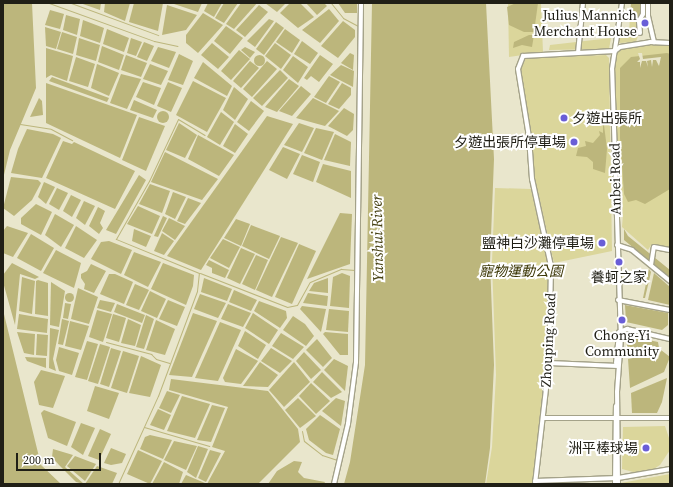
<!DOCTYPE html>
<html>
<head>
<meta charset="utf-8">
<style>
  body { margin:0 }
  #map { position:relative; width:673px; height:487px; overflow:hidden; background:#e9e6cc; font-family:"Source Serif 4","Noto Sans TC",serif }
  div>[style] { position:absolute }
  [style*='--x'] { left:calc(var(--x)*1px); top:calc(var(--y)*1px); width:calc(var(--w)*1px); rotate:calc(var(--a)*1deg) }
  .green>* { inset:0; background:#dbd69b }
  .forest>* { inset:0; background:#beb87e }
  .water>* { inset:0; background:#bcb67c }
  .round { border-radius:50% }
  .pier>* { inset:0; background:#e9e6cc }
  .stream>* { height:1px; margin:-0.5px; padding:0 0.5px; transform-origin:0.5px; border-radius:0.5px; background:#bcb67c }
  .roads { filter:drop-shadow(1px 0 #a4a289) drop-shadow(-1px 0 #a4a289) drop-shadow(0 1px #a4a289) drop-shadow(0 -1px #a4a289) }
  .minor>* { height:4px; margin:-2px; padding:0 2px; transform-origin:2px; border-radius:2px; background:#fff }
  .dots>* { width:11px; height:11px; translate:-50% -50%; box-sizing:border-box; border:2px solid #fff; border-radius:50% }
  span { translate:-50% -50%; white-space:nowrap; text-align:center; line-height:1.15; -webkit-text-stroke:4px #fff; paint-order:stroke }
  .poi-label { font-size:14px; color:#201f16 }
  .right { translate:-100% -50%; text-align:right }
  .left { translate:0 -50%; text-align:left }
  .street-label { font-size:14px; color:#201f16 }
  .park-label { font-size:14px; color:#3c3706; font-style:italic }
  .water-label { font-size:15px; color:#464113; font-style:italic }
  .frame { position:absolute; inset:0; border:4px solid #201f16; pointer-events:none }
  .scale { position:absolute; left:16px; top:453px; width:85px; height:18px; box-sizing:border-box; border:2px solid #201f16; border-top:0; padding-left:5px; font-size:12px; line-height:14px; white-space:nowrap; color:#201f16; -webkit-text-stroke:3px #fff; paint-order:stroke }
</style>
</head>
<body>
<div id="map">
  <div class="green">
    <i style="clip-path:polygon(508px 3px,541px 3px,543px 52px,509px 57px)"></i>
    <i style="clip-path:polygon(630px 16px,640px 17px,638px 32px,629px 33px)"></i>
    <i style="clip-path:polygon(638px 36px,636px 42px,619px 43px,620px 38px)"></i>
    <i style="clip-path:polygon(611px 38px,609px 49px,549px 50px,550px 45px)"></i>
    <i style="clip-path:polygon(655px 43px,670px 45px,670px 248px,651px 245px,648px 250px,622px 227px,623px 214px,619px 213px,615px 67px,617px 53px,623px 48px)"></i>
    <i style="clip-path:polygon(606px 55px,609px 58px,612px 251px,554px 263px,535px 179px,521px 69px,526px 58px)"></i>
    <i style="clip-path:polygon(495px 188px,531px 189px,549px 269px,547px 362px,533px 484px,486px 484px,492px 447px,496px 375px,492px 262px)"></i>
    <i style="clip-path:polygon(665px 426px,670px 441px,670px 450px,660px 465px,649px 472px,637px 473px,622px 469px,623px 427px)"></i>
    <i style="clip-path:polygon(670px 474px,670px 484px,621px 484px,621px 483px)"></i>
  </div>
  <div class="forest">
    <i style="clip-path:polygon(631px 3px,642px 3px,640px 17px,630px 16px)"></i>
  </div>
  <div class="water">
    <i style="clip-path:polygon(3px 3px,32px 3px,36px 88px,10px 150px,3px 179px)"></i>
    <i style="clip-path:polygon(80px 3px,101px 3px,100px 10px)"></i>
    <i style="clip-path:polygon(105px 3px,130px 3px,125px 21px,104px 12px)"></i>
    <i style="clip-path:polygon(134px 3px,163px 3px,158px 31px,129px 22px)"></i>
    <i style="clip-path:polygon(171px 3px,202px 3px,198px 12px)"></i>
    <i style="clip-path:polygon(208px 3px,222px 3px,214px 17px,204px 11px)"></i>
    <i style="clip-path:polygon(224px 3px,238px 3px,224px 23px,215px 18px)"></i>
    <i style="clip-path:polygon(241px 3px,257px 3px,234px 29px,226px 24px)"></i>
    <i style="clip-path:polygon(265px 3px,286px 3px,277px 12px)"></i>
    <i style="clip-path:polygon(290px 3px,300px 3px,314px 17px,298px 28px,280px 13px)"></i>
    <i style="clip-path:polygon(306px 3px,324px 3px,327px 6px,317px 15px)"></i>
    <i style="clip-path:polygon(338px 3px,357px 3px,357px 13px,345px 13px)"></i>
    <i style="clip-path:polygon(372px 3px,486px 3px,494px 159px,490px 262px,494px 365px,490px 448px,485px 484px,344px 484px,350px 462px,365px 365px)"></i>
    <i style="clip-path:polygon(516px 3px,538px 3px,534px 32px,524px 32px,509px 25px,507px 7px)"></i>
    <i style="clip-path:polygon(167px 5px,197px 15px,186px 30px,162px 35px)"></i>
    <i style="clip-path:polygon(259px 5px,268px 12px,245px 37px,236px 30px)"></i>
    <i style="clip-path:polygon(329px 9px,339px 21px,320px 43px,302px 30px)"></i>
    <i style="clip-path:polygon(50px 10px,64px 14px,60px 29px,45px 25px)"></i>
    <i style="clip-path:polygon(203px 13px,223px 25px,198px 53px,186px 43px,186px 35px)"></i>
    <i style="clip-path:polygon(66px 15px,80px 19px,77px 35px,63px 30px)"></i>
    <i style="clip-path:polygon(269px 19px,274px 21px,255px 47px,247px 41px)"></i>
    <i style="clip-path:polygon(83px 20px,104px 28px,100px 43px,80px 36px)"></i>
    <i style="clip-path:polygon(343px 21px,355px 30px,355px 37px,338px 58px,321px 46px)"></i>
    <i style="clip-path:polygon(276px 22px,284px 28px,264px 55px,256px 49px)"></i>
    <i style="clip-path:polygon(226px 26px,243px 38px,230px 54px,214px 41px)"></i>
    <i style="clip-path:polygon(45px 27px,61px 32px,56px 49px,46px 46px)"></i>
    <i style="clip-path:polygon(107px 29px,129px 38px,124px 52px,103px 44px)"></i>
    <i style="clip-path:polygon(285px 29px,300px 40px,292px 53px,276px 42px)"></i>
    <i style="clip-path:polygon(62px 32px,77px 37px,73px 54px,57px 49px)"></i>
    <i style="clip-path:polygon(529px 35px,534px 35px,532px 47px,522px 45px,513px 48px,514px 42px)"></i>
    <i style="clip-path:polygon(79px 38px,100px 45px,96px 61px,76px 55px)"></i>
    <i style="clip-path:polygon(131px 38px,142px 42px,136px 56px,127px 53px)"></i>
    <i style="clip-path:polygon(302px 41px,318px 53px,310px 64px,294px 54px)"></i>
    <i style="clip-path:polygon(144px 42px,154px 46px,147px 61px,137px 57px)"></i>
    <i style="clip-path:polygon(212px 43px,229px 57px,218px 69px,201px 55px)"></i>
    <i style="clip-path:polygon(275px 43px,291px 55px,281px 69px,265px 56px)"></i>
    <i style="clip-path:polygon(102px 46px,124px 55px,119px 70px,98px 62px)"></i>
    <i style="clip-path:polygon(158px 47px,176px 52px,169px 68px,151px 61px)"></i>
    <i style="clip-path:polygon(245px 47px,255px 52px,250px 58px,241px 50px)"></i>
    <i style="clip-path:polygon(46px 48px,73px 56px,67px 81px,51px 75px,46px 78px)"></i>
    <i style="clip-path:polygon(239px 50px,250px 59px,231px 80px,221px 71px)"></i>
    <i style="clip-path:polygon(350px 53px,354px 55px,353px 70px,341px 63px)"></i>
    <i style="clip-path:polygon(667px 53px,670px 54px,670px 189px,645px 204px,636px 200px,628px 202px,624px 194px,620px 138px,620px 68px,631px 57px)"></i>
    <i style="clip-path:polygon(179px 54px,193px 61px,183px 85px,168px 80px)"></i>
    <i class="round" style="left:253.5px;top:54.5px;width:11px;height:11px"></i>
    <i style="clip-path:polygon(126px 55px,147px 63px,141px 77px,121px 70px)"></i>
    <i style="clip-path:polygon(320px 55px,333px 64px,319px 82px,311px 76px,307px 80px,304px 78px)"></i>
    <i style="clip-path:polygon(293px 56px,308px 67px,298px 83px,283px 70px)"></i>
    <i style="clip-path:polygon(76px 57px,95px 64px,88px 87px,69px 81px)"></i>
    <i style="clip-path:polygon(250px 61px,259px 68px,241px 88px,233px 81px)"></i>
    <i style="clip-path:polygon(267px 61px,277px 69px,252px 97px,243px 89px)"></i>
    <i style="clip-path:polygon(203px 62px,232px 86px,227px 96px,194px 78px)"></i>
    <i style="clip-path:polygon(97px 64px,119px 73px,109px 96px,91px 88px)"></i>
    <i style="clip-path:polygon(150px 64px,168px 71px,161px 85px,143px 79px)"></i>
    <i style="clip-path:polygon(341px 65px,354px 71px,353px 87px,330px 75px)"></i>
    <i style="clip-path:polygon(280px 70px,288px 78px,262px 106px,253px 98px)"></i>
    <i style="clip-path:polygon(121px 74px,141px 79px,127px 109px,110px 103px)"></i>
    <i style="clip-path:polygon(329px 76px,340px 82px,326px 103px,314px 97px)"></i>
    <i style="clip-path:polygon(52px 77px,109px 98px,107px 102px,49px 81px)"></i>
    <i style="clip-path:polygon(289px 79px,299px 86px,277px 112px,265px 107px)"></i>
    <i style="clip-path:polygon(193px 81px,226px 98px,207px 132px,176px 115px)"></i>
    <i style="clip-path:polygon(143px 82px,161px 88px,154px 105px,136px 97px)"></i>
    <i style="clip-path:polygon(168px 82px,182px 88px,171px 112px,157px 106px)"></i>
    <i style="clip-path:polygon(46px 83px,137px 115px,120px 158px,46px 123px)"></i>
    <i style="clip-path:polygon(342px 83px,351px 88px,351px 95px,339px 109px,328px 104px)"></i>
    <i style="clip-path:polygon(301px 86px,311px 94px,292px 116px,279px 111px)"></i>
    <i style="clip-path:polygon(234px 87px,248px 99px,235px 120px,223px 110px)"></i>
    <i style="clip-path:polygon(39px 98px,42px 101px,43px 115px,30px 117px)"></i>
    <i style="clip-path:polygon(313px 98px,339px 111px,325px 126px,296px 118px)"></i>
    <i style="clip-path:polygon(134px 100px,157px 110px,153px 118px,130px 110px)"></i>
    <i style="clip-path:polygon(251px 101px,264px 111px,249px 131px,237px 122px)"></i>
    <i style="clip-path:polygon(344px 108px,354px 114px,353px 130px,347px 136px,328px 126px)"></i>
    <i class="round" style="left:157px;top:111px;width:12px;height:12px"></i>
    <i style="clip-path:polygon(221px 112px,234px 122px,220px 145px,207px 137px)"></i>
    <i style="clip-path:polygon(267px 116px,293px 124px,201px 270px,167px 256px)"></i>
    <i style="clip-path:polygon(139px 117px,165px 126px,146px 171px,122px 160px)"></i>
    <i style="clip-path:polygon(603px 117px,607px 149px,605px 173px,593px 169px,593px 162px,587px 157px,576px 156px,578px 148px,586px 146px,585px 141px,593px 143px,600px 135px,599px 131px,603px 133px)"></i>
    <i style="clip-path:polygon(179px 123px,197px 135px,185px 158px,166px 150px)"></i>
    <i style="clip-path:polygon(299px 123px,314px 128px,302px 152px,284px 145px)"></i>
    <i style="clip-path:polygon(235px 124px,248px 134px,235px 153px,223px 146px)"></i>
    <i style="clip-path:polygon(316px 128px,334px 132px,322px 160px,304px 153px)"></i>
    <i style="clip-path:polygon(27px 129px,53px 134px,61px 138px,42px 178px,11px 173px,18px 149px)"></i>
    <i style="clip-path:polygon(335px 134px,351px 142px,350px 166px,324px 160px)"></i>
    <i style="clip-path:polygon(198px 135px,234px 155px,219px 176px,188px 159px)"></i>
    <i style="clip-path:polygon(63px 141px,72px 144px,74px 142px,135px 171px,115px 209px,46px 178px)"></i>
    <i style="clip-path:polygon(283px 147px,300px 154px,287px 179px,269px 170px)"></i>
    <i style="clip-path:polygon(165px 152px,218px 179px,202px 200px,151px 182px)"></i>
    <i style="clip-path:polygon(302px 155px,320px 162px,313px 182px,293px 174px)"></i>
    <i style="clip-path:polygon(323px 164px,351px 171px,351px 198px,316px 182px)"></i>
    <i style="clip-path:polygon(139px 175px,146px 180px,116px 234px,106px 230px)"></i>
    <i style="clip-path:polygon(11px 177px,38px 180px,41px 183px,32px 200px,14px 216px,3px 208px)"></i>
    <i style="clip-path:polygon(44px 182px,55px 187px,46px 204px,38px 197px)"></i>
    <i style="clip-path:polygon(150px 184px,170px 191px,162px 213px,139px 204px)"></i>
    <i style="clip-path:polygon(57px 188px,68px 193px,59px 210px,49px 204px)"></i>
    <i style="clip-path:polygon(173px 192px,186px 197px,175px 219px,165px 214px)"></i>
    <i style="clip-path:polygon(71px 195px,81px 200px,72px 217px,63px 211px)"></i>
    <i style="clip-path:polygon(188px 198px,201px 203px,185px 224px,177px 221px)"></i>
    <i style="clip-path:polygon(84px 201px,95px 206px,85px 225px,76px 218px)"></i>
    <i style="clip-path:polygon(36px 204px,52px 212px,41px 235px,21px 224px,21px 218px)"></i>
    <i style="clip-path:polygon(138px 206px,160px 216px,152px 234px,127px 224px)"></i>
    <i style="clip-path:polygon(98px 207px,105px 211px,100px 223px,103px 228px,99px 234px,89px 226px)"></i>
    <i style="clip-path:polygon(340px 213px,352px 214px,350px 264px,307px 279px)"></i>
    <i style="clip-path:polygon(55px 214px,74px 225px,61px 247px,45px 235px)"></i>
    <i style="clip-path:polygon(163px 216px,167px 218px,158px 237px,154px 236px)"></i>
    <i style="clip-path:polygon(169px 218px,185px 226px,175px 240px,162px 231px)"></i>
    <i style="clip-path:polygon(236px 219px,250px 224px,241px 246px,224px 238px)"></i>
    <i style="clip-path:polygon(251px 225px,280px 236px,269px 259px,242px 246px)"></i>
    <i style="clip-path:polygon(7px 226px,28px 233px,13px 257px,3px 253px,3px 231px)"></i>
    <i style="clip-path:polygon(76px 226px,97px 240px,84px 258px,65px 248px)"></i>
    <i style="clip-path:polygon(134px 229px,151px 236px,146px 247px,132px 241px)"></i>
    <i style="clip-path:polygon(624px 229px,628px 236px,670px 270px,670px 278px,624px 240px)"></i>
    <i style="clip-path:polygon(162px 233px,174px 241px,164px 255px,154px 251px)"></i>
    <i style="clip-path:polygon(31px 234px,54px 248px,41px 271px,17px 258px)"></i>
    <i style="clip-path:polygon(281px 237px,298px 243px,272px 297px,256px 290px)"></i>
    <i style="clip-path:polygon(223px 239px,240px 247px,229px 268px,210px 258px)"></i>
    <i style="clip-path:polygon(109px 241px,132px 250px,121px 274px,91px 259px,101px 242px)"></i>
    <i style="clip-path:polygon(299px 244px,316px 251px,292px 304px,275px 297px)"></i>
    <i style="clip-path:polygon(241px 248px,255px 254px,240px 284px,227px 278px)"></i>
    <i style="clip-path:polygon(56px 250px,81px 263px,74px 288px,43px 273px)"></i>
    <i style="clip-path:polygon(134px 252px,161px 262px,148px 287px,124px 275px)"></i>
    <i style="clip-path:polygon(256px 255px,268px 260px,255px 290px,242px 284px)"></i>
    <i style="clip-path:polygon(209px 260px,229px 270px,225px 278px,212px 273px,212px 268px,206px 265px)"></i>
    <i style="clip-path:polygon(12px 263px,39px 277px,35px 279px,20px 274px,15px 325px,3px 282px,3px 275px)"></i>
    <i style="clip-path:polygon(163px 263px,194px 275px,193px 286px,186px 305px,151px 289px)"></i>
    <i style="clip-path:polygon(91px 264px,106px 271px,94px 293px,84px 289px,85px 284px,81px 278px,81px 274px,87px 271px)"></i>
    <i style="clip-path:polygon(649px 269px,651px 272px,645px 298px,643px 298px)"></i>
    <i style="clip-path:polygon(342px 273px,350px 276px,349px 308px,330px 306px,333px 277px)"></i>
    <i style="clip-path:polygon(654px 273px,670px 287px,670px 305px,648px 300px)"></i>
    <i style="clip-path:polygon(109px 274px,115px 274px,133px 282px,124px 304px,100px 294px)"></i>
    <i style="clip-path:polygon(22px 277px,35px 281px,32px 314px,19px 311px)"></i>
    <i style="clip-path:polygon(204px 278px,232px 289px,227px 301px,201px 292px)"></i>
    <i style="clip-path:polygon(328px 278px,328px 293px,309px 291px,314px 283px)"></i>
    <i style="clip-path:polygon(38px 280px,48px 283px,48px 316px,35px 314px,36px 281px)"></i>
    <i style="clip-path:polygon(51px 282px,65px 291px,59px 327px,50px 325px)"></i>
    <i style="clip-path:polygon(135px 284px,149px 290px,139px 310px,126px 305px)"></i>
    <i style="clip-path:polygon(78px 288px,98px 297px,89px 324px,71px 319px)"></i>
    <i style="clip-path:polygon(234px 290px,257px 300px,251px 311px,229px 302px)"></i>
    <i style="clip-path:polygon(150px 291px,166px 299px,157px 318px,141px 311px)"></i>
    <i class="round" style="left:64.5px;top:292.5px;width:9px;height:9px"></i>
    <i style="clip-path:polygon(308px 293px,328px 296px,327px 306px,303px 303px)"></i>
    <i style="clip-path:polygon(200px 294px,226px 303px,218px 318px,194px 309px)"></i>
    <i style="clip-path:polygon(100px 300px,115px 303px,111px 312px,97px 308px)"></i>
    <i style="clip-path:polygon(168px 300px,185px 307px,177px 326px,159px 319px)"></i>
    <i style="clip-path:polygon(259px 301px,286px 311px,287px 318px,280px 328px,254px 311px)"></i>
    <i style="clip-path:polygon(65px 303px,71px 304px,68px 319px,63px 318px)"></i>
    <i style="clip-path:polygon(117px 304px,145px 315px,142px 323px,114px 312px)"></i>
    <i style="clip-path:polygon(228px 304px,251px 313px,243px 327px,221px 319px)"></i>
    <i style="clip-path:polygon(625px 305px,668px 313px,668px 325px,662px 330px,626px 322px)"></i>
    <i style="clip-path:polygon(302px 306px,326px 309px,321px 332px,300px 309px)"></i>
    <i style="clip-path:polygon(329px 309px,349px 311px,348px 332px,326px 330px)"></i>
    <i style="clip-path:polygon(3px 310px,41px 465px,61px 484px,3px 484px)"></i>
    <i style="clip-path:polygon(97px 310px,112px 314px,103px 342px,89px 337px)"></i>
    <i style="clip-path:polygon(193px 313px,217px 321px,192px 377px,169px 375px)"></i>
    <i style="clip-path:polygon(253px 313px,278px 330px,269px 344px,245px 328px)"></i>
    <i style="clip-path:polygon(19px 314px,48px 319px,47px 333px,17px 329px)"></i>
    <i style="clip-path:polygon(113px 314px,126px 318px,119px 342px,106px 338px)"></i>
    <i style="clip-path:polygon(146px 315px,154px 319px,144px 349px,136px 347px)"></i>
    <i style="clip-path:polygon(293px 316px,305px 324px,314px 336px,306px 346px,283px 330px)"></i>
    <i style="clip-path:polygon(62px 319px,69px 321px,63px 345px,58px 344px)"></i>
    <i style="clip-path:polygon(128px 319px,141px 325px,135px 346px,121px 343px)"></i>
    <i style="clip-path:polygon(156px 320px,175px 329px,165px 355px,146px 350px)"></i>
    <i style="clip-path:polygon(70px 321px,89px 326px,81px 350px,65px 346px)"></i>
    <i style="clip-path:polygon(220px 322px,241px 330px,218px 381px,195px 378px)"></i>
    <i style="clip-path:polygon(50px 328px,59px 330px,53px 359px,56px 371px,49px 368px)"></i>
    <i style="clip-path:polygon(245px 331px,266px 345px,258px 359px,238px 346px)"></i>
    <i style="clip-path:polygon(17px 332px,35px 334px,34px 355px,24px 353px)"></i>
    <i style="clip-path:polygon(325px 332px,348px 334px,348px 355px,340px 355px,323px 334px)"></i>
    <i style="clip-path:polygon(281px 333px,304px 347px,293px 359px,272px 346px)"></i>
    <i style="clip-path:polygon(37px 334px,48px 335px,47px 356px,36px 355px)"></i>
    <i style="clip-path:polygon(630px 336px,658px 342px,659px 348px,655px 352px,630px 353px,626px 349px)"></i>
    <i style="clip-path:polygon(317px 339px,332px 358px,323px 367px,306px 350px)"></i>
    <i style="clip-path:polygon(87px 341px,98px 344px,87px 380px,75px 377px)"></i>
    <i style="clip-path:polygon(100px 344px,110px 347px,98px 384px,88px 381px)"></i>
    <i style="clip-path:polygon(59px 347px,79px 353px,72px 375px,59px 371px,56px 360px)"></i>
    <i style="clip-path:polygon(111px 348px,121px 351px,109px 387px,100px 384px)"></i>
    <i style="clip-path:polygon(271px 348px,292px 361px,280px 373px,261px 361px)"></i>
    <i style="clip-path:polygon(236px 349px,258px 361px,241px 384px,225px 382px,223px 378px)"></i>
    <i style="clip-path:polygon(661px 350px,670px 357px,664px 372px,630px 388px,628px 359px,648px 355px,658px 359px)"></i>
    <i style="clip-path:polygon(123px 351px,139px 356px,127px 393px,111px 388px)"></i>
    <i style="clip-path:polygon(304px 352px,321px 370px,311px 379px,296px 361px)"></i>
    <i style="clip-path:polygon(141px 356px,161px 365px,150px 397px,129px 393px)"></i>
    <i style="clip-path:polygon(25px 357px,46px 358px,46px 368px,27px 361px)"></i>
    <i style="clip-path:polygon(334px 359px,348px 366px,345px 391px,324px 370px)"></i>
    <i style="clip-path:polygon(260px 362px,278px 375px,268px 387px,243px 386px)"></i>
    <i style="clip-path:polygon(294px 362px,310px 382px,284px 407px,269px 390px)"></i>
    <i style="clip-path:polygon(41px 370px,65px 376px,53px 408px,39px 405px,34px 382px)"></i>
    <i style="clip-path:polygon(322px 372px,342px 392px,331px 398px,313px 382px)"></i>
    <i style="clip-path:polygon(667px 378px,662px 402px,657px 413px,632px 413px,631px 393px)"></i>
    <i style="clip-path:polygon(171px 379px,268px 391px,298px 429px,300px 442px,258px 484px,207px 484px,225px 451px,212px 447px,228px 407px,169px 390px)"></i>
    <i style="clip-path:polygon(311px 383px,330px 401px,316px 414px,299px 396px)"></i>
    <i style="clip-path:polygon(95px 386px,119px 393px,109px 419px,87px 411px)"></i>
    <i style="clip-path:polygon(167px 391px,180px 395px,171px 413px,159px 408px)"></i>
    <i style="clip-path:polygon(182px 396px,210px 404px,195px 438px,167px 431px)"></i>
    <i style="clip-path:polygon(298px 398px,316px 416px,300px 428px,285px 410px)"></i>
    <i style="clip-path:polygon(336px 398px,345px 401px,341px 426px,322px 411px)"></i>
    <i style="clip-path:polygon(212px 405px,225px 408px,211px 442px,197px 440px)"></i>
    <i style="clip-path:polygon(158px 409px,171px 415px,164px 430px,150px 425px)"></i>
    <i style="clip-path:polygon(44px 410px,76px 422px,67px 446px,48px 438px,41px 413px)"></i>
    <i style="clip-path:polygon(320px 415px,340px 429px,333px 455px,326px 453px,309px 440px,306px 429px)"></i>
    <i style="clip-path:polygon(81px 423px,95px 428px,83px 455px,71px 447px)"></i>
    <i style="clip-path:polygon(100px 429px,111px 434px,99px 460px,88px 456px)"></i>
    <i style="clip-path:polygon(150px 435px,172px 440px,163px 459px,140px 449px,145px 437px)"></i>
    <i style="clip-path:polygon(174px 441px,197px 446px,186px 470px,164px 460px)"></i>
    <i style="clip-path:polygon(198px 446px,208px 449px,196px 478px,187px 472px)"></i>
    <i style="clip-path:polygon(111px 448px,126px 454px,122px 463px,111px 465px,104px 463px)"></i>
    <i style="clip-path:polygon(53px 449px,73px 455px,65px 467px,84px 484px,76px 482px,59px 465px,52px 457px)"></i>
    <i style="clip-path:polygon(138px 450px,162px 461px,150px 484px,127px 474px)"></i>
    <i style="clip-path:polygon(210px 450px,221px 453px,206px 482px,198px 478px)"></i>
    <i style="clip-path:polygon(75px 456px,96px 464px,85px 481px,67px 466px)"></i>
    <i style="clip-path:polygon(294px 461px,302px 462px,298px 472px,304px 478px,325px 482px,324px 484px,268px 484px,277px 471px)"></i>
    <i style="clip-path:polygon(164px 462px,183px 472px,179px 484px,152px 484px)"></i>
    <i style="clip-path:polygon(97px 466px,117px 473px,112px 484px,85px 484px)"></i>
    <i style="clip-path:polygon(186px 475px,205px 483px,181px 484px)"></i>
  </div>
  <div class="pier">
    <i style="clip-path:polygon(638px 53px,642px 53px,643px 59px,661px 57px,659px 66px,656px 60px,653px 60px,652px 67px,651px 60px,647px 61px,648px 67px,646px 61px,642px 61px,640px 68px,640px 62px,637px 62px,640px 59px)"></i>
  </div>
  <div class="stream">
    <i style="--x:49;--y:3;--w:112;--a:19.9"></i>
    <i style="--x:154;--y:41;--w:24;--a:12"></i>
    <i style="--x:71;--y:3;--w:93;--a:20.2"></i>
    <i style="--x:331;--y:3;--w:19;--a:51"></i>
    <i style="--x:343;--y:18;--w:17;--a:28"></i>
    <i style="--x:20;--y:124;--w:31;--a:9"></i>
    <i style="--x:51;--y:129;--w:24;--a:28"></i>
    <i style="--x:200;--y:273;--w:93;--a:21.3"></i>
    <i style="--x:287;--y:307;--w:10;--a:-11"></i>
    <i style="--x:297;--y:305;--w:26;--a:-61"></i>
    <i style="--x:310;--y:282;--w:34;--a:-23"></i>
    <i style="--x:341;--y:269;--w:14;--a:4"></i>
    <i style="--x:106;--y:342;--w:47;--a:14.9"></i>
    <i style="--x:151;--y:354;--w:7;--a:45"></i>
    <i style="--x:156;--y:359;--w:14;--a:17"></i>
    <i style="--x:144;--y:427;--w:68;--a:16.3"></i>
    <i style="--x:302;--y:431;--w:10;--a:79"></i>
    <i style="--x:304;--y:441;--w:23;--a:38"></i>
    <i style="--x:322;--y:455;--w:16;--a:18"></i>
    <i style="--x:118;--y:484;--w:97;--a:-65.6"></i>
    <i style="--x:158;--y:396;--w:112;--a:-69.6"></i>
    <i style="--x:197;--y:291;--w:18;--a:-84"></i>
    <i style="--x:199;--y:273;--w:90;--a:-157.7"></i>
    <i style="--x:116;--y:239;--w:67;--a:-60.4"></i>
    <i style="--x:149;--y:181;--w:68;--a:-64.9"></i>
    <i style="--x:178;--y:119;--w:31;--a:31"></i>
  </div>
  <div class="roads">
    <div class="minor">
      <i style="--x:648;--y:3;--w:13;--a:90"></i>
      <i style="--x:648;--y:16;--w:27;--a:77"></i>
      <i style="--x:640;--y:33;--w:12;--a:-95"></i>
      <i style="--x:639;--y:21;--w:8;--a:-60"></i>
      <i style="--x:643;--y:14;--w:11;--a:-90"></i>
      <i style="--x:578;--y:53;--w:50;--a:-84.3"></i>
      <i style="--x:617;--y:245;--w:16;--a:18"></i>
      <i style="--x:632;--y:250;--w:49;--a:39.2"></i>
      <i style="--x:651;--y:265;--w:18;--a:-81"></i>
      <i style="--x:654;--y:247;--w:16;--a:11"></i>
      <i style="--x:618;--y:300;--w:53;--a:10.9"></i>
      <i style="--x:619;--y:332;--w:9;--a:-21"></i>
      <i style="--x:627;--y:329;--w:44;--a:13.1"></i>
      <i style="--x:549;--y:363;--w:69;--a:2.5"></i>
      <i style="--x:616;--y:363;--w:31;--a:-84"></i>
      <i style="--x:543;--y:418;--w:127;--a:0"></i>
      <i style="--x:535;--y:481;--w:83;--a:-2.1"></i>
      <i style="--x:618;--y:478;--w:53;--a:-9.8"></i>
      <i style="--x:334;--y:484;--w:62;--a:-76.9"></i>
      <i style="--x:348;--y:424;--w:63;--a:-82.6"></i>
      <i style="--x:356;--y:362;--w:359;--a:-89.2"></i>
      <i style="--x:535;--y:484;--w:122;--a:-83.4"></i>
      <i style="--x:549;--y:363;--w:97;--a:-88.8"></i>
      <i style="--x:551;--y:266;--w:89;--a:-102.3"></i>
      <i style="--x:532;--y:179;--w:42;--a:-94.1"></i>
      <i style="--x:529;--y:137;--w:69;--a:-99.2"></i>
      <i style="--x:518;--y:69;--w:14;--a:-69"></i>
      <i style="--x:523;--y:56;--w:92;--a:-3.1"></i>
      <i style="--x:615;--y:51;--w:6;--a:-39"></i>
      <i style="--x:620;--y:47;--w:30;--a:-9"></i>
      <i style="--x:650;--y:42;--w:20;--a:3"></i>
      <i style="--x:615;--y:484;--w:78;--a:-89.3"></i>
      <i style="--x:618;--y:484;--w:92;--a:-90.6"></i>
      <i style="--x:617;--y:392;--w:54;--a:-85.8"></i>
      <i style="--x:621;--y:338;--w:269;--a:-91.9"></i>
      <i style="--x:612;--y:69;--w:67;--a:-81.4"></i>
    </div>
  </div>
  <div class="dots">
    <i style="left:645px;top:23px;background:#6a5ed7"></i>
    <i style="left:564px;top:118px;background:#6a5ed7"></i>
    <i style="left:574px;top:142px;background:#6a5ed7"></i>
    <i style="left:602px;top:243px;background:#6a5ed7"></i>
    <i style="left:619px;top:262px;background:#6a5ed7"></i>
    <i style="left:622px;top:320px;background:#6a5ed7"></i>
    <i style="left:646px;top:448px;background:#6a5ed7"></i>
  </div>
  <div class="poi-label">
    <span class="right" style="left:637px;top:23px">Julius Mannich<br>Merchant House</span>
    <span class="left" style="left:572px;top:118px">夕遊出張所</span>
    <span class="right" style="left:566px;top:142px">夕遊出張所停車場</span>
    <span class="right" style="left:594px;top:243px">鹽神白沙灘停車場</span>
    <span style="left:619px;top:277px">養蚵之家</span>
    <span style="left:622px;top:343px">Chong-Yi<br>Community</span>
    <span class="right" style="left:638px;top:448px">洲平棒球場</span>
  </div>
  <div class="street-label">
    <span style="left:615px;top:179px;rotate:-91deg">Anbei Road</span>
    <span style="left:548px;top:340px;rotate:-87deg">Zhouping Road</span>
  </div>
  <div class="park-label">
    <span style="left:521px;top:271px">寵物運動公園</span>
  </div>
  <div class="water-label">
    <span style="left:377px;top:238px;rotate:-91deg">Yanshui River</span>
  </div>
  <div class="frame"></div>
  <div class="scale">200 m</div>
</div>
</body>
</html>
